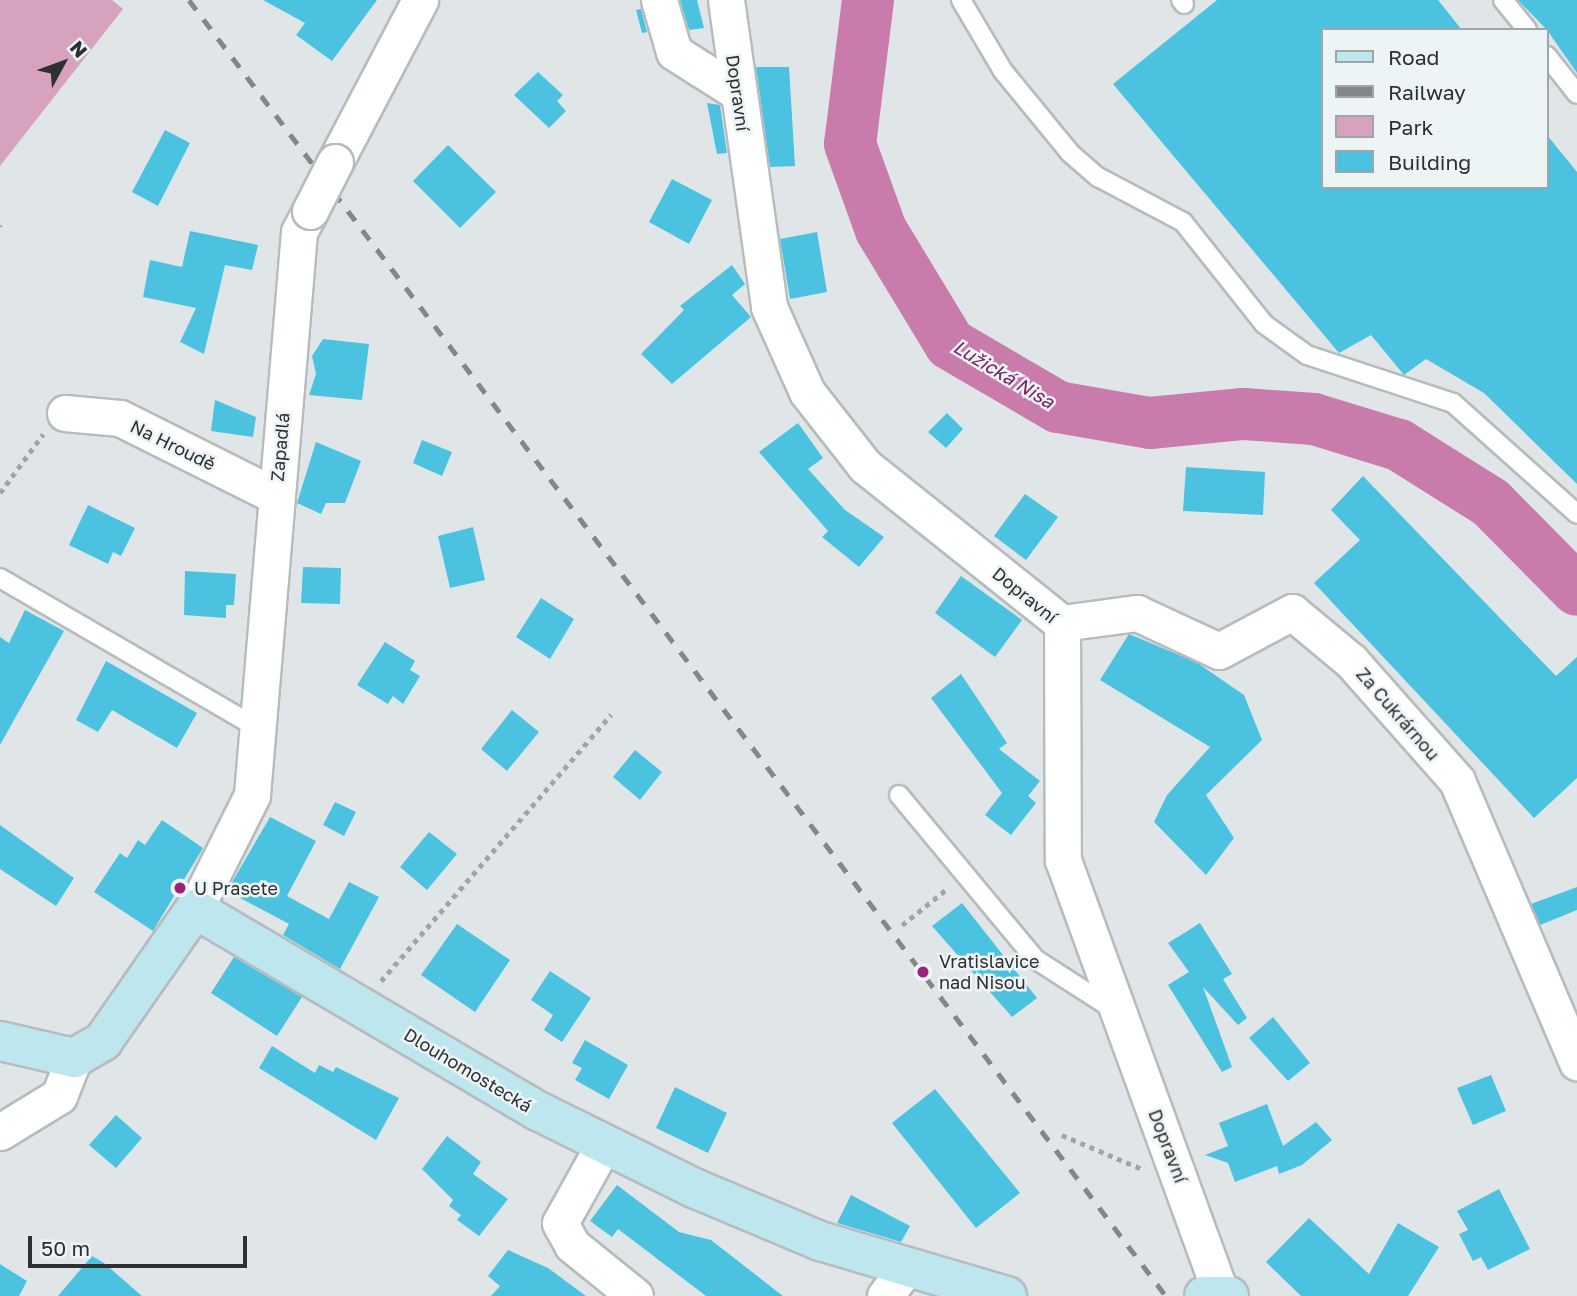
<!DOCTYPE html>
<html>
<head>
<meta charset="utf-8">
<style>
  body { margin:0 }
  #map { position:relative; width:1577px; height:1296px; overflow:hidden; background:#e0e6e8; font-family:"Golos Text",sans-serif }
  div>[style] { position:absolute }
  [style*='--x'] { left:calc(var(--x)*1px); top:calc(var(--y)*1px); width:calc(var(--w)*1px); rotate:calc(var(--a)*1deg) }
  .green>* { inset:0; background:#d6a2c0 }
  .river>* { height:52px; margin:-26px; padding:0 26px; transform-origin:26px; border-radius:26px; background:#c97cab }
  .building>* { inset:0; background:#4bc3e0 }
  .path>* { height:4.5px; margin-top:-2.25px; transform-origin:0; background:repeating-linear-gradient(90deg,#a1a5a7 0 5px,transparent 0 10px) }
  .roads { filter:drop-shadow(2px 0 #b6bcbe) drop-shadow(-2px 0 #b6bcbe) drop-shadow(0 2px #b6bcbe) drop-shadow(0 -2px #b6bcbe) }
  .lane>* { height:18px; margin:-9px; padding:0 9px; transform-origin:9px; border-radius:9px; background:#fff }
  .street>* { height:35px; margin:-17.5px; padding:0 17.5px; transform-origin:17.5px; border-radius:17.5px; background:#fff }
  .secondary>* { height:38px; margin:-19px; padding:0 19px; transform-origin:19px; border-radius:19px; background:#bee6ef }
  .rail>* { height:5px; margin-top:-2.5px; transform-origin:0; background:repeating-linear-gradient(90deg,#838788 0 12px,transparent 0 24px) }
  .bridges { filter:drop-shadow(2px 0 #b6bcbe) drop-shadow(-2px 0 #b6bcbe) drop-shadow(0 2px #b6bcbe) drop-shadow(0 -2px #b6bcbe) }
  .street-bridge>* { height:35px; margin:-17.5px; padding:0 17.5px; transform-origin:17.5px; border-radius:17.5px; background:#fff }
  .dots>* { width:19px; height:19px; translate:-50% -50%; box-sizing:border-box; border:4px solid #edf4f6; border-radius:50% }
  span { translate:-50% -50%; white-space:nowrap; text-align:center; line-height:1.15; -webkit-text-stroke:5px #edf4f6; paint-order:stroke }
  .street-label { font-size:18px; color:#2d2f30 }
  .poi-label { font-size:18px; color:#2d2f30 }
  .left { translate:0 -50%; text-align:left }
  .water-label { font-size:19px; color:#7d2160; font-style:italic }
  .legend { position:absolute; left:1321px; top:28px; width:228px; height:161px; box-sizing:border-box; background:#edf4f6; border:2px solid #a0a5a7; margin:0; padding:9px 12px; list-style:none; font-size:21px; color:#2d2f30 }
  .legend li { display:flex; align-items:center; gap:14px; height:35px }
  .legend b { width:35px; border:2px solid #a0a5a7 }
  .north { position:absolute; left:28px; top:28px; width:70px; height:70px; -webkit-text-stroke:5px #edf4f6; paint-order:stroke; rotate:49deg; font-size:19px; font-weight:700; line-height:28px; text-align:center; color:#2d2f30 }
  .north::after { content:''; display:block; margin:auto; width:24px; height:32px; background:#2d2f30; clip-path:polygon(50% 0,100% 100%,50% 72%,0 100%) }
  .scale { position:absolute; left:28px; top:1236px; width:219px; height:32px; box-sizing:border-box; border:4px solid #2d2f30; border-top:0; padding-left:9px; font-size:21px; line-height:24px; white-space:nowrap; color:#2d2f30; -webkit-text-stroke:5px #edf4f6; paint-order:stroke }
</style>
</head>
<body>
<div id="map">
  <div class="green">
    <i style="clip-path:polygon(0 0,112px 0,123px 9px,0 166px)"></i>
  </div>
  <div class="river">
    <i style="--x:868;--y:0;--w:145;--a:97.1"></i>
    <i style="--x:850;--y:144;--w:91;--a:70.2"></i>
    <i style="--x:881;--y:230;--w:133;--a:58.8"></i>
    <i style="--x:950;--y:344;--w:125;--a:30.3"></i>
    <i style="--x:1058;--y:407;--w:93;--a:9.9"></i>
    <i style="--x:1150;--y:423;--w:94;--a:-5.5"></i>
    <i style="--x:1244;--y:414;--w:70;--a:4.1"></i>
    <i style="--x:1314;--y:419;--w:89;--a:17"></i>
    <i style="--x:1399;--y:445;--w:109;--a:32.2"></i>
    <i style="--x:1491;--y:503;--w:122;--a:45.3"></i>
  </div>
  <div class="building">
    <i style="clip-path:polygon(263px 0,377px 0,332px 61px,296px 35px,305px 23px)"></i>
    <i style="clip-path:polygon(680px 0,697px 0,704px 28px,689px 30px)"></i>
    <i style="clip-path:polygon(1217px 0,1438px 0,1462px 30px,1323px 30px,1323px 187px,1547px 187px,1547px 135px,1577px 172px,1577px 484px,1484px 393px,1426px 359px,1404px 375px,1371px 335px,1339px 353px,1113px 84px)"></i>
    <i style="clip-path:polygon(1518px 0,1577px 0,1577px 73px,1547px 30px)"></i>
    <i style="clip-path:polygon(641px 9px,647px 32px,642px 33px,636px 10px)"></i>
    <i style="clip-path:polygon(756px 67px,789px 67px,795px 166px,770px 167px)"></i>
    <i style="clip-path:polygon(538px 72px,563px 95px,557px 101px,566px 111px,549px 128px,514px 95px)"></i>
    <i style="clip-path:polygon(707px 103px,720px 105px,727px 153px,717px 154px)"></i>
    <i style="clip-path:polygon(165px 130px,190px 143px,158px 206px,132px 192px)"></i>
    <i style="clip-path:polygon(448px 145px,496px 192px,460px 228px,413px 181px)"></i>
    <i style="clip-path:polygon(672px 179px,712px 200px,689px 244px,649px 222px)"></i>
    <i style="clip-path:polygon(190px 231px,258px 245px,252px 270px,225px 265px,204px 354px,180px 342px,196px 308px,143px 297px,150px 260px,182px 267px)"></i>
    <i style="clip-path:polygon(817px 232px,827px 292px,790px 299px,780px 239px)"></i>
    <i style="clip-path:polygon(732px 265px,745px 284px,732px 295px,751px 317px,672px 384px,641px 354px,684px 310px,680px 306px)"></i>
    <i style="clip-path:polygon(323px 339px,369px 344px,362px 400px,309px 395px,316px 374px,312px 356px)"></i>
    <i style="clip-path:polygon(215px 400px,256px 417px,253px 437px,211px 431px)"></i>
    <i style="clip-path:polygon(947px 413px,963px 429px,946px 448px,928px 432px)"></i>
    <i style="clip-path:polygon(798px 423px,823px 458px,808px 469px,845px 510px,884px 537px,859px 567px,822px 537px,828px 531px,759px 452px)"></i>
    <i style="clip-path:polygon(422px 440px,452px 452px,442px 476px,413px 463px)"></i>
    <i style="clip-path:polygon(316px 442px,361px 461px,345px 503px,326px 503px,321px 514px,297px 503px)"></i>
    <i style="clip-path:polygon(1186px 467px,1265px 472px,1263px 515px,1183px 511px)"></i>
    <i style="clip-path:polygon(1363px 476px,1556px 676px,1577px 657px,1577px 778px,1534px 818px,1314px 583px,1360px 540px,1331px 510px)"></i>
    <i style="clip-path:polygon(1025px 494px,1058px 517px,1026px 560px,994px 536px)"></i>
    <i style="clip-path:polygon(88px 505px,135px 528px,121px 556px,113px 552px,108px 564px,69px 545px)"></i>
    <i style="clip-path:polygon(473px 527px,485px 580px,450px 588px,438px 536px)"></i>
    <i style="clip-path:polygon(303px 567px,341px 568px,340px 604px,301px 603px)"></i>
    <i style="clip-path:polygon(185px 571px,236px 574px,234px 605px,226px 605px,226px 618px,184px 615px)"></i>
    <i style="clip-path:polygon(961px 576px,1022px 620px,995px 657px,935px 613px)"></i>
    <i style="clip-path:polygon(541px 598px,574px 619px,550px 659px,516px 637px)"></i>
    <i style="clip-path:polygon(25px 610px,64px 631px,0 745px,0 637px,9px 643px)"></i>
    <i style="clip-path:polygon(1129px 634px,1196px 662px,1244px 695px,1262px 740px,1206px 795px,1234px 838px,1206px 875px,1154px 822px,1167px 795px,1210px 747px,1100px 680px)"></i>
    <i style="clip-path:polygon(385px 642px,415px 661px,410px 670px,420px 676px,403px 704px,393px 696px,388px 704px,357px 685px)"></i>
    <i style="clip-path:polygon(106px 661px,197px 713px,177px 748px,112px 710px,98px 732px,76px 720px)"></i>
    <i style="clip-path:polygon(961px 674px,1007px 743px,999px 749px,1040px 781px,1028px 796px,1036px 803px,1011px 835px,985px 815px,1002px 793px,931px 698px)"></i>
    <i style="clip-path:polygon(512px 710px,539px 732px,507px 771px,481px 749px)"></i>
    <i style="clip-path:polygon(635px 750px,662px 772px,640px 800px,613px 777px)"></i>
    <i style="clip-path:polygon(335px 802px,356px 812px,344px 836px,323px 825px)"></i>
    <i style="clip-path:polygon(270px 817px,316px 841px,287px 896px,329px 919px,349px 882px,379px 897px,340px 969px,283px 935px,289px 924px,227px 891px)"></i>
    <i style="clip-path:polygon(162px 820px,203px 848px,153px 931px,94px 892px,120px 853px,127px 858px,138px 840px,145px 845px)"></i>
    <i style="clip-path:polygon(0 825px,74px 878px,56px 906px,0 869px)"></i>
    <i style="clip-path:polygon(429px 832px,457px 854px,427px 890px,400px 867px)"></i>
    <i style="clip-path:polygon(1577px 887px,1577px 910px,1540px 925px,1531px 904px)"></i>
    <i style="clip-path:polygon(962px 903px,1037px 998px,1012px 1017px,932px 926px)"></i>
    <i style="clip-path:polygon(1200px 923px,1232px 974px,1223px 979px,1247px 1018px,1238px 1025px,1203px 987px,1232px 1067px,1222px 1072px,1168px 985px,1189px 972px,1168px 943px)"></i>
    <i style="clip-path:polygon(457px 924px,510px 960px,475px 1012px,421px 975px)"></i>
    <i style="clip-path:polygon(234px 957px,302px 997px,277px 1036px,211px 993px)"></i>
    <i style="clip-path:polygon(550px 971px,591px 998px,562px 1042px,544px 1030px,553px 1015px,531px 1000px)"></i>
    <i style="clip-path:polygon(1273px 1017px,1310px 1063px,1288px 1081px,1249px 1038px)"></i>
    <i style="clip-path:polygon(585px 1040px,628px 1065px,609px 1099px,575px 1080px,582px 1068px,572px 1063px)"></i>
    <i style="clip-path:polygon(272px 1046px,315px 1073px,319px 1065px,333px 1072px,336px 1067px,399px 1098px,376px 1140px,259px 1068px)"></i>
    <i style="clip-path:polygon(1491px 1075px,1506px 1111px,1473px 1125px,1457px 1088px)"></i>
    <i style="clip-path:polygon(675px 1087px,727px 1113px,708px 1153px,656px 1128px)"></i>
    <i style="clip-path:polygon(935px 1089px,1020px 1193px,976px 1228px,892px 1123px)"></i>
    <i style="clip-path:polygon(1267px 1104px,1283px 1146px,1316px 1122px,1332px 1140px,1302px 1165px,1279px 1174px,1277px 1166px,1235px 1182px,1228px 1163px,1205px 1155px,1228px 1146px,1219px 1123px)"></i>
    <i style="clip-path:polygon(116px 1115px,142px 1138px,116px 1168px,89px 1145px)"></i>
    <i style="clip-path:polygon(447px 1136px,481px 1162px,473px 1174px,508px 1199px,479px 1236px,457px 1220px,461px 1215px,449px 1206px,453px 1200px,422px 1169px)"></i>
    <i style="clip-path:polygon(617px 1185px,679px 1232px,711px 1240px,783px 1296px,706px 1296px,618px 1229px,612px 1237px,590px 1221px)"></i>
    <i style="clip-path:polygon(1499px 1189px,1530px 1249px,1488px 1270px,1481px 1257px,1473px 1261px,1459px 1234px,1468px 1230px,1457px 1211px)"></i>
    <i style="clip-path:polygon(851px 1195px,910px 1226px,901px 1242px,837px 1223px)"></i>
    <i style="clip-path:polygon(1309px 1218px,1369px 1274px,1398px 1223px,1439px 1247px,1408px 1296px,1301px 1296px,1266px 1262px)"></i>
    <i style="clip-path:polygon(508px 1250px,548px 1268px,586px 1296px,491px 1296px,500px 1286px,488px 1276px)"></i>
    <i style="clip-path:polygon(92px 1256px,104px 1263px,142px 1296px,58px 1296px)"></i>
    <i style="clip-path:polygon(0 1264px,27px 1281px,19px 1296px,0 1296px)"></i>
  </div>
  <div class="path">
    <i style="--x:0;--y:225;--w:2;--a:90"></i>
    <i style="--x:0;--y:493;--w:73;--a:-53.9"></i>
    <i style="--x:902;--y:925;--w:59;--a:-38.8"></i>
    <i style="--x:381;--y:981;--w:352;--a:-49.2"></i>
    <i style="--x:1062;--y:1135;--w:87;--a:23"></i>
  </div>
  <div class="roads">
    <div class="lane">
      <i style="--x:961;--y:0;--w:82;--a:59.4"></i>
      <i style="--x:1003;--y:71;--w:106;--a:50.7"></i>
      <i style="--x:1070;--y:153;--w:37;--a:41"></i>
      <i style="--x:1098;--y:177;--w:96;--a:27.9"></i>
      <i style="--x:1183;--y:222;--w:130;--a:51.5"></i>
      <i style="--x:1264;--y:324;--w:53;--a:35.8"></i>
      <i style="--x:1307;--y:355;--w:154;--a:18.2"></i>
      <i style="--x:1453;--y:403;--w:166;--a:41.8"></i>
      <i style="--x:1181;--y:0;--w:5;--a:53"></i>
      <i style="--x:1503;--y:0;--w:38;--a:51"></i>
      <i style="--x:1547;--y:56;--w:48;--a:51.7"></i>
      <i style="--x:0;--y:578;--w:298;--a:30.2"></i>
      <i style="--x:899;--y:795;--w:213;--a:50.3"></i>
      <i style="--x:1035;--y:959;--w:93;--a:32.7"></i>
    </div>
    <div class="street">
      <i style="--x:659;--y:0;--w:54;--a:73.9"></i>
      <i style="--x:674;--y:52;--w:75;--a:32.4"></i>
      <i style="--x:726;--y:0;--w:310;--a:82"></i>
      <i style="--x:769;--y:307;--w:93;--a:65.9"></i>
      <i style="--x:807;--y:392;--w:94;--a:51.9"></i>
      <i style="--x:865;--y:466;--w:252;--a:38.6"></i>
      <i style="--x:335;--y:162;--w:183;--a:-62.3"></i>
      <i style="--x:65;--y:413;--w:55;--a:5.2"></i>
      <i style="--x:120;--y:418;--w:174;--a:26.6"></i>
      <i style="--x:1062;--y:623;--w:76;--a:-7.6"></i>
      <i style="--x:1137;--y:613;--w:90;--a:24.9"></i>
      <i style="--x:1219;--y:651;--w:83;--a:-28.1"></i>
      <i style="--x:1292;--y:612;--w:77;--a:39.7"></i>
      <i style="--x:1351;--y:661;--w:160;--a:48.5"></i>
      <i style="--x:1457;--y:781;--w:306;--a:66.9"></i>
      <i style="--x:1062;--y:623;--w:237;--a:89.8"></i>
      <i style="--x:1063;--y:860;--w:462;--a:70"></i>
      <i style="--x:195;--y:909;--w:127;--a:-63.4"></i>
      <i style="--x:252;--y:795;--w:565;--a:-85.23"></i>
      <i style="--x:299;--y:232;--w:24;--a:-62"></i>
      <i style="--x:0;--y:1132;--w:69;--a:-31.4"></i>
      <i style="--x:59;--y:1096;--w:41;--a:-68.5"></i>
      <i style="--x:604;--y:1144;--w:90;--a:119.1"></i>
      <i style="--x:560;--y:1223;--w:25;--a:61"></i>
      <i style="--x:572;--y:1245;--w:81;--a:39"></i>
      <i style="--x:885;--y:1296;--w:35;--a:-53"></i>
    </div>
    <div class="secondary">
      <i style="--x:0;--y:1041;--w:76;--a:12.9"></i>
      <i style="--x:74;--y:1058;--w:34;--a:-30"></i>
      <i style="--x:103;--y:1041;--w:161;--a:-55.1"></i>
      <i style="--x:195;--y:909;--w:400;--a:30.5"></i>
      <i style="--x:540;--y:1112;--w:172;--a:26.3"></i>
      <i style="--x:694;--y:1188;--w:137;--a:22.8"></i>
      <i style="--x:820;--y:1241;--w:195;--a:16.4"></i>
      <i style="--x:1204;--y:1296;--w:25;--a:0"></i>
    </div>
  </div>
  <div class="rail">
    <i style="--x:189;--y:0;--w:1623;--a:52.99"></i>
  </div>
  <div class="bridges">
    <div class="street-bridge">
      <i style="--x:310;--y:211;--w:55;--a:-63"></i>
    </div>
  </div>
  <div class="dots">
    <i style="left:180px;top:888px;background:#9d2178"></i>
    <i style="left:923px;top:972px;background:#9d2178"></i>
  </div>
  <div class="street-label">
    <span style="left:738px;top:93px;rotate:82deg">Dopravní</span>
    <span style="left:173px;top:445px;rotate:26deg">Na Hroudě</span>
    <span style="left:280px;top:447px;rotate:-85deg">Zapadlá</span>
    <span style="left:1025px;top:595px;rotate:39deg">Dopravní</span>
    <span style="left:1398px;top:714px;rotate:49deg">Za Cukrárnou</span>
    <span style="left:468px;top:1070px;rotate:31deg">Dlouhomostecká</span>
    <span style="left:1168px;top:1146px;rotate:69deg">Dopravní</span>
  </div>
  <div class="poi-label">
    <span class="left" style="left:194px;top:888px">U Prasete</span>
    <span class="left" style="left:939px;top:972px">Vratislavice<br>nad Nisou</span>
  </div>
  <div class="water-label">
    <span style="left:1004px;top:374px;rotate:31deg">Lužická Nisa</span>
  </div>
  <ul class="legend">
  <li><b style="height:9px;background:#bee6ef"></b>Road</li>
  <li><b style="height:9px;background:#838788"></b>Railway</li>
  <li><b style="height:19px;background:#d6a2c0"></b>Park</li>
  <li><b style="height:19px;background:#4bc3e0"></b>Building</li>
  </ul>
  <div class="north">N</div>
  <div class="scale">50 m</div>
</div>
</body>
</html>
